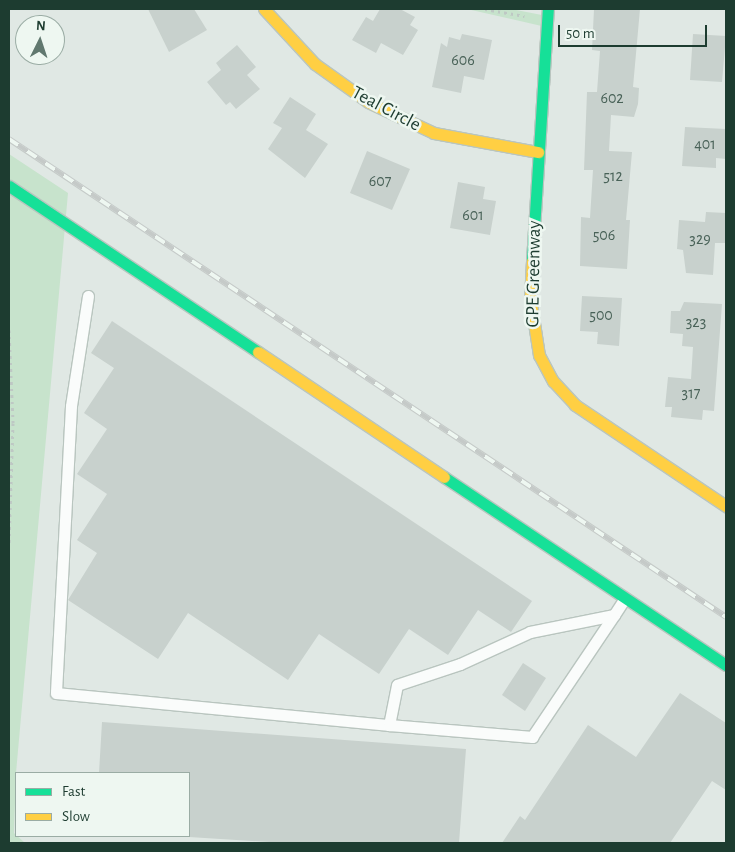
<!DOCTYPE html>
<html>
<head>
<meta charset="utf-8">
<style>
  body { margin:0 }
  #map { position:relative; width:735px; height:852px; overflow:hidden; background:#e0e8e4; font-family:"Alegreya Sans",sans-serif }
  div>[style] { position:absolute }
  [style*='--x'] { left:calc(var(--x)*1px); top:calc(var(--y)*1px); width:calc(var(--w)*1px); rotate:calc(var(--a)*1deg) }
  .green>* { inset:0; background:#c7e3cc }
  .building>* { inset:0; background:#c8d1cd }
  .path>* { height:3px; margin-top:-1.5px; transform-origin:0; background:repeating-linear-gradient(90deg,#bec8c4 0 2.5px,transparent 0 6.5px) }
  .roads { filter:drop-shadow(1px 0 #b9c5bf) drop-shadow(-1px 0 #b9c5bf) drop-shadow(0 1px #b9c5bf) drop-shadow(0 -1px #b9c5bf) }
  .lane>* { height:11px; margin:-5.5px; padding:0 5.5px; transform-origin:5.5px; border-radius:5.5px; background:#fafcfb }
  .fast>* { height:11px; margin:-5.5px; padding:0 5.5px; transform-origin:5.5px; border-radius:5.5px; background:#16e098 }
  .slow>* { height:11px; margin:-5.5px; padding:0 5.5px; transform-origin:5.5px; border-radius:5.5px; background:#ffcf43 }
  .rail>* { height:5.5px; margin-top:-2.75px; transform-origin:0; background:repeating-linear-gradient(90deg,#eef7f1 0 11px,#c5cac8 0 22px); box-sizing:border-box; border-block:1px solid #c5cac8 }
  span { translate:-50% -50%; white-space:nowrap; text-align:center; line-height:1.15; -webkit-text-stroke:5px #eef7f1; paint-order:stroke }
  .number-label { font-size:16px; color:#496258 }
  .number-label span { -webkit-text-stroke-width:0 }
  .street-label { font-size:19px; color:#1d3c30 }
  .frame { position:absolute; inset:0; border:10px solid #1d3c30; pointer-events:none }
  .legend { position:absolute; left:15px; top:772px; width:175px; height:65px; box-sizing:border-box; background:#eef7f1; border:1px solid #9aaca4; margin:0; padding:6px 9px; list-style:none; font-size:15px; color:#1d3c30 }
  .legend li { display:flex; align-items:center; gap:10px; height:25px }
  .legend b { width:25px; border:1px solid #9aaca4 }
  .north { position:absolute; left:15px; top:15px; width:50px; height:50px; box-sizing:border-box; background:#eef7f1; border:1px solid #9aaca4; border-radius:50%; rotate:4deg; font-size:14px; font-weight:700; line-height:20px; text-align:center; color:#1d3c30 }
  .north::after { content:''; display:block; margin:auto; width:18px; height:22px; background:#61786f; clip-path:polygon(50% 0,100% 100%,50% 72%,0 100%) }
  .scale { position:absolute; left:558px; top:25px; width:149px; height:22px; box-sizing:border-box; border:2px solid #1d3c30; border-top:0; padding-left:6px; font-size:15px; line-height:18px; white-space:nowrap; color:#1d3c30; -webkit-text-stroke:4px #eef7f1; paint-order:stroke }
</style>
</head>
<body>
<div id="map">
  <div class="green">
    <i style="clip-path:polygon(467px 9px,511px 9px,547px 16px,546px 27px)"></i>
    <i style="clip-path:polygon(9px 154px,68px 193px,16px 773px,14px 833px,25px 843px,9px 843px)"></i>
  </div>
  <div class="building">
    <i style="clip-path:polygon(148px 9px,194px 9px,207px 30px,169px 52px)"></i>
    <i style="clip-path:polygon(380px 9px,400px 9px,415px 17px,410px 25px,418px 30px,403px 55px,381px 43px,376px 53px,352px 40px,366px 17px,373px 21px)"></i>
    <i style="clip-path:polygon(594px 9px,640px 9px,633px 87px,639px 88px,638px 104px,634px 117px,611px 115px,609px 151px,632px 152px,626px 220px,630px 220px,627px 269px,580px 266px,581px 217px,590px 218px,593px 170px,584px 170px,587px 92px,597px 92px,600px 51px,592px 50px)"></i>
    <i style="clip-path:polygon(462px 34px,492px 40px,484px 80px,464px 76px,461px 93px,432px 87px,441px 43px,447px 47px,449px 37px,460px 40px)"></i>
    <i style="clip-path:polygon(693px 34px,726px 36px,722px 82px,690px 80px)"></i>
    <i style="clip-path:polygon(237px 45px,256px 67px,247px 75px,260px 89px,236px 109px,230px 102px,226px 105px,207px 82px,221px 70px,216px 63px)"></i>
    <i style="clip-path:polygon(290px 97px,316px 114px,306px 130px,328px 144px,305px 178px,268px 149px,282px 128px,273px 123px)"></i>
    <i style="clip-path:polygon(685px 127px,726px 129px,726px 159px,716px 158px,716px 168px,682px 166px)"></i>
    <i style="clip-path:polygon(367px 151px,410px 169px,392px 210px,350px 193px)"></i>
    <i style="clip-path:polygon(458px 182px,485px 187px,483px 199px,496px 201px,490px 235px,450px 228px)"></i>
    <i style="clip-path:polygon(706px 212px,726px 213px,726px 243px,715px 243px,713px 275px,686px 273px,683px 250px,677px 249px,679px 220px,705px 222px)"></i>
    <i style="clip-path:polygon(582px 296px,622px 298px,619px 346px,597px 344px,598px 332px,580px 331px)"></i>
    <i style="clip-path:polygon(684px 302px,722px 304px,714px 411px,703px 410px,702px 420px,671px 417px,672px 407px,665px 407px,668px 377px,691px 379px,693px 347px,682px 346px,683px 334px,670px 333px,671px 311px,680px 311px)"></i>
    <i style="clip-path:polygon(112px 321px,532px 601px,511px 632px,478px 610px,448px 655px,409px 629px,379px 674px,319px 634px,288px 680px,188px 613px,158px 659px,68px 600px,97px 553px,77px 540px,107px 494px,77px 474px,107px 429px,84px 413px,114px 368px,91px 353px)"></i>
    <i style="clip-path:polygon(523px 663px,546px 678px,525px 711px,502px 695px)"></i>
    <i style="clip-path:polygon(680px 693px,726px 723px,726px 790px,712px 781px,670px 843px,502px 843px,520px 816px,525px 820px,588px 725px,636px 757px)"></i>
    <i style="clip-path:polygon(102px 722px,466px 749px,459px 843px,285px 843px,189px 837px,189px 773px,99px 773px)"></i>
  </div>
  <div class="path">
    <i style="--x:485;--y:9;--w:40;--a:10"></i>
    <i style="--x:9;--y:330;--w:93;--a:87.5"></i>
    <i style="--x:13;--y:423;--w:122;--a:91.9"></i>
  </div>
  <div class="roads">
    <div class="lane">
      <i style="--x:88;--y:296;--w:111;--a:98.8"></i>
      <i style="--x:71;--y:406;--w:287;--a:93"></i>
      <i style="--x:56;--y:693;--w:335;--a:5.5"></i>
      <i style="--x:614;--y:615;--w:86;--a:168.6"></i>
      <i style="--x:530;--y:632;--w:77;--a:155.4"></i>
      <i style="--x:460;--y:664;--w:66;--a:161.6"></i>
      <i style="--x:397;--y:685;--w:41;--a:101.3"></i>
      <i style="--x:389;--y:725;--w:144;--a:4.8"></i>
      <i style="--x:532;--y:737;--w:147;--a:-56.1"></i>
      <i style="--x:614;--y:615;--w:20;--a:-57"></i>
    </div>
    <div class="fast">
      <i style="--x:9;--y:186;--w:299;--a:33.7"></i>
      <i style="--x:532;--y:261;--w:253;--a:-86.4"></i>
      <i style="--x:444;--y:477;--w:339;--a:33.7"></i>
    </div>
    <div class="slow">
      <i style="--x:264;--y:9;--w:75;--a:47.2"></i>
      <i style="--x:315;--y:64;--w:65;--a:35.6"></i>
      <i style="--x:368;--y:102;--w:73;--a:25.2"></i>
      <i style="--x:434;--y:133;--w:106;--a:10.4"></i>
      <i style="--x:532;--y:261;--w:36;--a:93"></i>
      <i style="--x:530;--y:297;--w:59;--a:81.2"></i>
      <i style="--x:539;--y:355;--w:30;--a:62"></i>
      <i style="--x:553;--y:381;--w:33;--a:47"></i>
      <i style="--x:575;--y:405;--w:182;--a:33.8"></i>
      <i style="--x:258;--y:352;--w:224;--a:33.9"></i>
    </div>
  </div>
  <div class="rail">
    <i style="--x:9;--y:139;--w:862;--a:33.69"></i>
  </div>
  <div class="number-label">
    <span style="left:463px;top:60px">606</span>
    <span style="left:612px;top:98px">602</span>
    <span style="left:705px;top:144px">401</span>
    <span style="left:613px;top:176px">512</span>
    <span style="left:380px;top:181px">607</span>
    <span style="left:473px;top:215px">601</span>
    <span style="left:604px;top:235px">506</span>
    <span style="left:700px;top:239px">329</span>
    <span style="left:601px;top:315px">500</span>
    <span style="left:696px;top:322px">323</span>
    <span style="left:691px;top:393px">317</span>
  </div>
  <div class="street-label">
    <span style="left:386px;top:109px;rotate:28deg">Teal Circle</span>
    <span style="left:534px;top:274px;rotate:-89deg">GPE Greenway</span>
  </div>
  <div class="frame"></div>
  <ul class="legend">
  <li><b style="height:6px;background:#16e098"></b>Fast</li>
  <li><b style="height:6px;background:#ffcf43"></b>Slow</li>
  </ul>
  <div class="north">N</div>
  <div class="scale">50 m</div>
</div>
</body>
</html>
